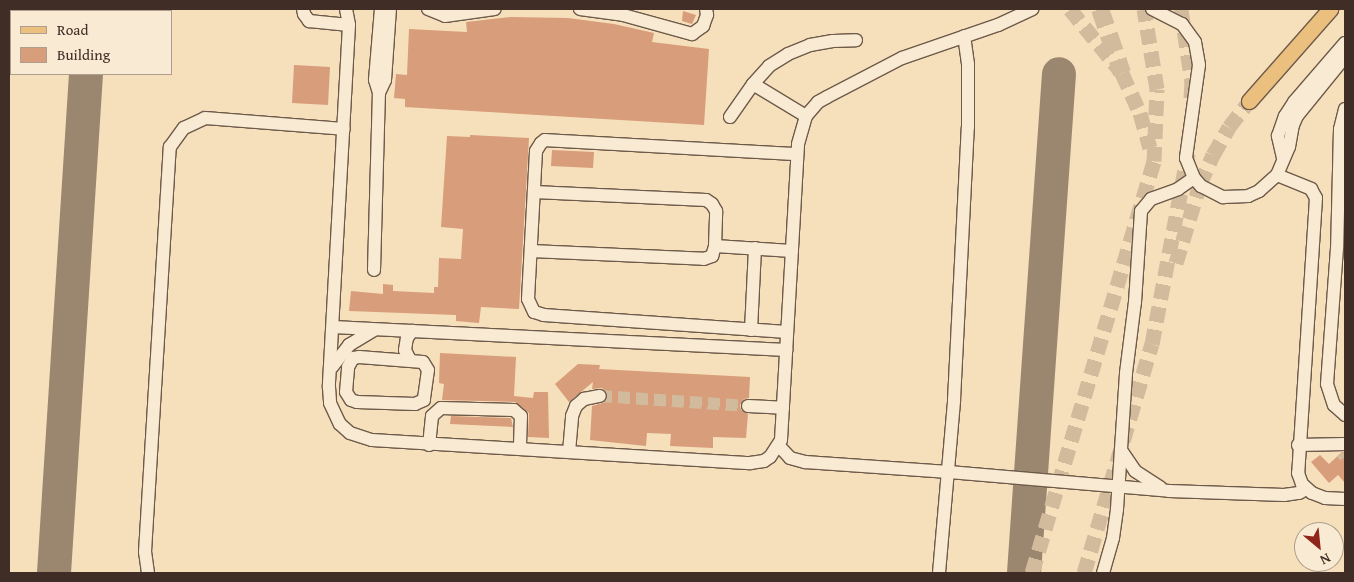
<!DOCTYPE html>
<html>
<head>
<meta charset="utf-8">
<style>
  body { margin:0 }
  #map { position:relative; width:1354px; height:582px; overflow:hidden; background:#f6dfbb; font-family:"Gentium Book Plus",serif }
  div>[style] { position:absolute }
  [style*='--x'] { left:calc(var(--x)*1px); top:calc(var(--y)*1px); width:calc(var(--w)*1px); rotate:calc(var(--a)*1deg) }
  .taxiway>* { height:34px; margin:-17px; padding:0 17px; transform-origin:17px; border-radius:17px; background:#9b8670 }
  .building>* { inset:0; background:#d89d7a }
  .minor-tunnel>* { height:12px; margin-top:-6px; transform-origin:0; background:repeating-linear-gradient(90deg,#d2bb9d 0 12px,transparent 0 18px) }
  .major-tunnel>* { height:15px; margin-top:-7.5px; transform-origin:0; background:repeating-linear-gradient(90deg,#d2bb9d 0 15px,transparent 0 23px) }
  .highway-tunnel>* { height:18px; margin-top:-9px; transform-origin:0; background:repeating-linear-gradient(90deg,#d2bb9d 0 18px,transparent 0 27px) }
  .roads { filter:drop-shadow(1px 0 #6e5a4a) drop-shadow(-1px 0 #6e5a4a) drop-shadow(0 1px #6e5a4a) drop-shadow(0 -1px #6e5a4a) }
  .minor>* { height:12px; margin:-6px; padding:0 6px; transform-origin:6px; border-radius:6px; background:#f9ead3 }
  .major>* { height:15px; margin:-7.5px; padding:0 7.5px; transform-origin:7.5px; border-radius:7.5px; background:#ebc07e }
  span { translate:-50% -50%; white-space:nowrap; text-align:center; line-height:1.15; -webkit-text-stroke:4px #f9ead3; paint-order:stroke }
  .frame { position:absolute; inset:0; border:10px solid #402d25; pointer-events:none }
  .legend { position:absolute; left:10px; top:10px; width:162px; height:65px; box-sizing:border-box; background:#f9ead3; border:1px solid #af9e8d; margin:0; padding:6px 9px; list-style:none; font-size:15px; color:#402d25 }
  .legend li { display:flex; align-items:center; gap:10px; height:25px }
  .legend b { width:25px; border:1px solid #af9e8d }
  .north { position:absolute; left:1294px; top:522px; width:50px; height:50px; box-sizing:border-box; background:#f9ead3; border:1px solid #af9e8d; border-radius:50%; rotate:152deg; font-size:14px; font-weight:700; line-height:20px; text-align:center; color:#402d25 }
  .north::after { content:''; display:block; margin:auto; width:18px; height:22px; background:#8f2418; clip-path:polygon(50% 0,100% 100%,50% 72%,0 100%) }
</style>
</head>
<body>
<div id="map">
  <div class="taxiway">
    <i style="--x:90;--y:11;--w:2;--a:-90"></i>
    <i style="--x:54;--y:573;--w:500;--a:-86.33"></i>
    <i style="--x:1024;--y:573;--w:500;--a:-85.99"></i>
  </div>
  <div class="building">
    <i style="clip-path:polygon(683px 11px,696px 15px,692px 24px,682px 21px)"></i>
    <i style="clip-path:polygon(511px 17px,568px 18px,614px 24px,654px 33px,652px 42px,709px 49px,704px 125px,405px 107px,405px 99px,394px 98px,396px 74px,407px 75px,409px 29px,467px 32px,466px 22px)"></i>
    <i style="clip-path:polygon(294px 65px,330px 67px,328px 105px,292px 103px)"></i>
    <i style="clip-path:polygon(470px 135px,529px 138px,519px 309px,481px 307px,479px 323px,456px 321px,456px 315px,349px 311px,351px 291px,383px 294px,383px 284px,393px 285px,393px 291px,434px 293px,434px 287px,438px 287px,439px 258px,461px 259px,463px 229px,441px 227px,447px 136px,470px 137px)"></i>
    <i style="clip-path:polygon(552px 150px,594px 152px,593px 168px,551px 166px)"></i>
    <i style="clip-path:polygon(440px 353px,516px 357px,514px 396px,533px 398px,534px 392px,548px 392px,549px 438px,528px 437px,529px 413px,515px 402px,442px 400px,444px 384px,439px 383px)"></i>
    <i style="clip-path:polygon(578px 364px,600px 365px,599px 369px,750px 377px,749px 398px,744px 399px,740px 405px,741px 410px,748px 414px,746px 438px,713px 437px,713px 448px,670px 446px,671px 434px,647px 433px,646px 446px,590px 440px,592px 406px,606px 402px,608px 395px,606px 391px,602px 388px,592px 389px,593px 382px,569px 402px,555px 384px)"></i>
    <i style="clip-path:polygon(451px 416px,511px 418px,513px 427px,450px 424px)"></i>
    <i style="clip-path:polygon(1342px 452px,1345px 452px,1345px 483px,1338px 475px,1329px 483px,1311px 462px,1320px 455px,1329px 464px)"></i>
  </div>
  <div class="minor-tunnel">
    <i style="--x:600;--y:396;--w:148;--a:3.9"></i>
    <i style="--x:1342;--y:453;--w:5;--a:53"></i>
  </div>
  <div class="major-tunnel">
    <i style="--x:1070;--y:9;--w:82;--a:50.9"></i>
    <i style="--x:1122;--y:73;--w:44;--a:65.8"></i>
    <i style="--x:1140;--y:113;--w:36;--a:74"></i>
    <i style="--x:1181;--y:9;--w:75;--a:81.5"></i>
    <i style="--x:1192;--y:83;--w:15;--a:94"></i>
    <i style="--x:1176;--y:263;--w:83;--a:-73.1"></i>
    <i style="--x:1200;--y:184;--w:32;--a:-66"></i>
    <i style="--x:1213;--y:155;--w:32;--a:-60"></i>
    <i style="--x:1229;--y:127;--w:33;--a:-52"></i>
    <i style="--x:1032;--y:573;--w:430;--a:-73.5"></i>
    <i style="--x:1154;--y:161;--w:72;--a:-87.6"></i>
    <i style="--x:1157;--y:89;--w:81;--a:-99.2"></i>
    <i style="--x:1084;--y:573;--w:239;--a:-73.5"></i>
    <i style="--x:1152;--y:344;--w:194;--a:-79.3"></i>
  </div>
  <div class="highway-tunnel">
    <i style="--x:1100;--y:9;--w:68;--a:71"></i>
  </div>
  <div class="roads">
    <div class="minor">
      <i style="--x:303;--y:9;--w:5;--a:79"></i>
      <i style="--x:304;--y:14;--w:9;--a:54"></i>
      <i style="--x:309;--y:21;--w:40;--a:5.7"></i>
      <i style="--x:346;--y:9;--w:16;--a:79"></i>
      <i style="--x:349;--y:25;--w:363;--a:93.2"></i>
      <i style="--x:329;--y:387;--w:16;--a:86"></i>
      <i style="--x:330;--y:403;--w:23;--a:65"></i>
      <i style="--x:340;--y:424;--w:13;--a:42"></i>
      <i style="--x:350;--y:433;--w:23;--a:18"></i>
      <i style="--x:372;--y:440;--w:379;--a:3.5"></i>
      <i style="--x:750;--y:463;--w:14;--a:-8"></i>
      <i style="--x:764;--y:461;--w:7;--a:-34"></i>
      <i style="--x:770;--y:457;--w:20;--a:-57"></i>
      <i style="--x:781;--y:440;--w:296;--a:-86.7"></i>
      <i style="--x:798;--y:144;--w:29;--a:-74"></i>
      <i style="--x:806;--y:116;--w:18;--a:-49"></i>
      <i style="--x:818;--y:102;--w:10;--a:-29"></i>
      <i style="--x:827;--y:97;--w:85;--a:-27.5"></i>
      <i style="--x:902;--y:58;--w:102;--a:-19"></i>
      <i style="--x:998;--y:25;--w:38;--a:-25"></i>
      <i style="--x:428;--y:9;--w:18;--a:22"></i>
      <i style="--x:445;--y:16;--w:50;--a:-8"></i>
      <i style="--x:580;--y:9;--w:43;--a:7.9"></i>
      <i style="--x:623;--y:15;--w:72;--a:15.4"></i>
      <i style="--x:692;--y:34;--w:14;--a:-36"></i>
      <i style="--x:703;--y:26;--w:12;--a:-70"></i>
      <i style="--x:707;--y:15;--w:6;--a:-99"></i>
      <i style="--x:1152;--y:9;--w:34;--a:27"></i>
      <i style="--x:1182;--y:24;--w:22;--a:54"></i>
      <i style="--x:1195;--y:42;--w:23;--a:80"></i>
      <i style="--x:1199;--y:65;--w:94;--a:98"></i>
      <i style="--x:1186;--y:158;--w:22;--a:68"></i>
      <i style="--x:1194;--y:178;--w:11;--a:49"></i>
      <i style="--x:1201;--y:186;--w:25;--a:27"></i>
      <i style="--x:1223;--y:197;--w:25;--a:-2"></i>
      <i style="--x:1248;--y:196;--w:12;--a:-24"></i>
      <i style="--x:1259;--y:191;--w:24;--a:-42"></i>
      <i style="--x:1277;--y:175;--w:30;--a:-67"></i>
      <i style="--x:1289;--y:147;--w:22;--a:-80"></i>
      <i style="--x:1293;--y:125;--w:10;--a:-66"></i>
      <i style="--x:1297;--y:116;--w:76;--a:-50.9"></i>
      <i style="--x:753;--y:84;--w:62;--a:31.1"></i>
      <i style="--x:379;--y:93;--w:14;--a:-65"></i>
      <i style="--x:385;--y:80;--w:71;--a:-86"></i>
      <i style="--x:1345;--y:109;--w:21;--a:104"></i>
      <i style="--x:1340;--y:129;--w:119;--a:91.4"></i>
      <i style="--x:1337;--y:248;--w:136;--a:94.2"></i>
      <i style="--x:1327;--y:384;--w:22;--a:72"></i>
      <i style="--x:1334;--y:405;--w:15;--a:42"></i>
      <i style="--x:730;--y:117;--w:40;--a:-55.1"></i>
      <i style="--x:753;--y:84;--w:24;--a:-48"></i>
      <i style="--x:769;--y:66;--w:22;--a:-32"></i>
      <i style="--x:788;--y:54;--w:24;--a:-22"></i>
      <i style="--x:810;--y:45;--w:23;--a:-10"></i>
      <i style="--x:833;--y:41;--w:23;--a:-2"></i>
      <i style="--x:1283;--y:158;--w:23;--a:-103"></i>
      <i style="--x:1278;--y:136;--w:21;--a:-71"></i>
      <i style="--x:1285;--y:116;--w:17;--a:-57"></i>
      <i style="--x:1294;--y:102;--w:78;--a:-49.2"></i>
      <i style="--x:1277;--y:175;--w:37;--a:22"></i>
      <i style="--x:1311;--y:189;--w:10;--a:61"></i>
      <i style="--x:1316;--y:198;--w:276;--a:93.7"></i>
      <i style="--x:1298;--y:473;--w:12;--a:70"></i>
      <i style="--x:1302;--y:484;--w:13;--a:42"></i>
      <i style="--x:1312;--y:493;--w:14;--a:21"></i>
      <i style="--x:1325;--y:498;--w:20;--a:3"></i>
      <i style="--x:715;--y:246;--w:77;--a:3.7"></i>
      <i style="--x:531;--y:251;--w:173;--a:2.6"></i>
      <i style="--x:704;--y:259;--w:9;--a:-21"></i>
      <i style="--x:712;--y:256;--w:10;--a:-73"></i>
      <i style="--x:715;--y:246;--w:35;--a:-88"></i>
      <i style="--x:716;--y:211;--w:8;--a:-120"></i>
      <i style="--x:712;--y:204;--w:7;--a:-146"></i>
      <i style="--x:706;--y:200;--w:172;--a:-177.3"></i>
      <i style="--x:374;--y:270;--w:177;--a:-88.4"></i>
      <i style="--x:379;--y:93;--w:14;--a:-107"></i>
      <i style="--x:375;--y:80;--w:71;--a:-85.2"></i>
      <i style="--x:333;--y:327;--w:454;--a:2.9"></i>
      <i style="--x:751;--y:330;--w:82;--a:-87.2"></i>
      <i style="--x:787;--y:332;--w:244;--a:-176"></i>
      <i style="--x:544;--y:315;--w:10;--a:-163"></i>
      <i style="--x:534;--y:312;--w:14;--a:-115"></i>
      <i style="--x:528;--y:299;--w:148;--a:-86.9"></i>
      <i style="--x:536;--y:151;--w:9;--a:-58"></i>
      <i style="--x:541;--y:143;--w:5;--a:-37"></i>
      <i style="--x:545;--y:140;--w:252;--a:3.2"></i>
      <i style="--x:359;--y:357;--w:64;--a:4.5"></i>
      <i style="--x:423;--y:362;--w:9;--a:58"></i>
      <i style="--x:428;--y:370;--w:30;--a:98"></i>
      <i style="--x:424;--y:400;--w:10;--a:156"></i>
      <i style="--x:415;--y:404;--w:58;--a:-178"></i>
      <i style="--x:357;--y:402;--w:6;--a:-162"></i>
      <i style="--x:351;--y:400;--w:9;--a:-122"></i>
      <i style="--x:346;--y:392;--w:25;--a:-85"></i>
      <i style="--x:348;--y:367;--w:10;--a:-61"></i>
      <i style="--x:353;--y:358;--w:6;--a:-9"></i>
      <i style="--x:410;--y:360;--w:11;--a:-117"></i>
      <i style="--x:405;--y:350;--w:12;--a:-81"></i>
      <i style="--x:407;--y:338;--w:9;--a:-54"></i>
      <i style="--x:332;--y:367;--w:28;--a:-52"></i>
      <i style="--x:349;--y:345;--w:29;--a:-31"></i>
      <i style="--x:748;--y:406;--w:35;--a:3"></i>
      <i style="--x:429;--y:445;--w:29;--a:-84"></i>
      <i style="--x:432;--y:416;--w:12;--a:-42"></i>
      <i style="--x:441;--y:408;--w:73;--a:1.6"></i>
      <i style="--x:514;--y:410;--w:9;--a:41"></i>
      <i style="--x:521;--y:416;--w:33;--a:92"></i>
      <i style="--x:1298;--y:445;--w:47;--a:-1.2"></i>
      <i style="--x:779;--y:446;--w:16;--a:47"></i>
      <i style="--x:790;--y:458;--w:16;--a:15"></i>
      <i style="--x:805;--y:462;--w:144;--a:4"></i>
      <i style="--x:949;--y:472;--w:221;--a:4.9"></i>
      <i style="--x:1169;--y:491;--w:115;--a:2"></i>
      <i style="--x:1284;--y:495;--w:15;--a:-8"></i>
      <i style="--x:1299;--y:493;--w:8;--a:-30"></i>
      <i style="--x:1121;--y:450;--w:25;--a:56"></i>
      <i style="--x:1135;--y:471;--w:30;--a:33"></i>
      <i style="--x:569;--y:452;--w:36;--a:-85"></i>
      <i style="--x:572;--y:416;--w:11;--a:-68"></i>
      <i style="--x:576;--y:406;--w:11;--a:-41"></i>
      <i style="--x:584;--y:399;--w:16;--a:-11"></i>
      <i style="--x:148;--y:573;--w:21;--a:-98"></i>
      <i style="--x:145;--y:552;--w:406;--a:-86.5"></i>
      <i style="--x:170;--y:147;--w:24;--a:-54"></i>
      <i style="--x:184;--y:128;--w:23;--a:-25"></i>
      <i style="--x:205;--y:118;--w:139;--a:4.5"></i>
      <i style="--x:939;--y:573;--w:174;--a:-85"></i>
      <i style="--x:954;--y:400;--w:273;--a:-87.1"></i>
      <i style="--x:968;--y:127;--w:63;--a:-90"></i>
      <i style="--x:968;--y:64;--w:28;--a:-98"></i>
      <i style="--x:1103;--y:573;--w:36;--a:-74"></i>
      <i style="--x:1113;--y:538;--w:29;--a:-82"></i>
      <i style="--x:1117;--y:509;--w:136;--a:-86.2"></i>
      <i style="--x:1126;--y:373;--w:72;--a:-82.8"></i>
      <i style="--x:1135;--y:302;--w:91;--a:-86.2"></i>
      <i style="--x:1141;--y:211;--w:16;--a:-50"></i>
      <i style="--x:1151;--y:199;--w:29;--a:-20"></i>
      <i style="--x:1178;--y:189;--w:19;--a:-35"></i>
    </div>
    <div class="major">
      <i style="--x:1249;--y:101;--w:123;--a:-48.6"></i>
    </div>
  </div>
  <div class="frame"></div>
  <ul class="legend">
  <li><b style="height:6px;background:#ebc07e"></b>Road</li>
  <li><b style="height:14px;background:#d89d7a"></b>Building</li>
  </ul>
  <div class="north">N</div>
</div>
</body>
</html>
